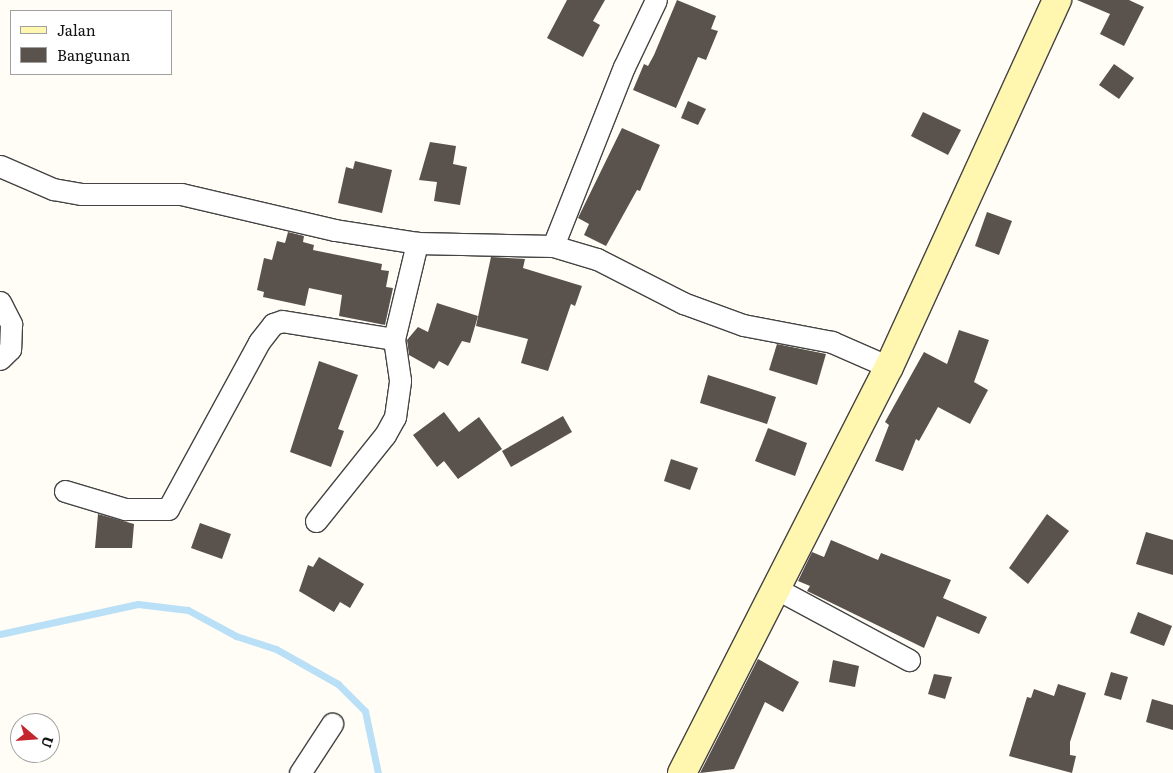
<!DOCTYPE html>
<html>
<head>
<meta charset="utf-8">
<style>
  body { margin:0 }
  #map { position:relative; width:1173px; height:773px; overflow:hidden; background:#fffdf5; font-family:Literata,serif }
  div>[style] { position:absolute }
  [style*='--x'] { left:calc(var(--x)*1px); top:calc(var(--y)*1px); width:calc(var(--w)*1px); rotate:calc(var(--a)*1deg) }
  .stream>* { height:7px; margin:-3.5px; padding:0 3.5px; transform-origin:3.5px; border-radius:3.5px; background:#b9e0f7 }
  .building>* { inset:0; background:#5a524d }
  .roads { filter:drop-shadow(1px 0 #444) drop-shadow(-1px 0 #444) drop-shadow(0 1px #444) drop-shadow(0 -1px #444) }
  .street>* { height:21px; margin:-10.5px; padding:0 10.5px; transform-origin:10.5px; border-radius:10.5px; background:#fff }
  .secondary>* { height:28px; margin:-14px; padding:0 14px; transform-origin:14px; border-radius:14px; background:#fff6b0 }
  span { translate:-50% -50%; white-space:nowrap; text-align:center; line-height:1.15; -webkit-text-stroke:5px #fff; paint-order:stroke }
  .legend { position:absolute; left:10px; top:10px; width:162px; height:65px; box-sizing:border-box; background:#fff; border:1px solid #a0a0a0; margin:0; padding:6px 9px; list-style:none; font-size:15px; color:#111 }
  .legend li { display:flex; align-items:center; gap:10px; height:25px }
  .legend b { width:25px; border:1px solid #a0a0a0 }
  .north { position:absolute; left:10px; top:713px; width:50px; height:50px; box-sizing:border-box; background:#fff; border:1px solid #a0a0a0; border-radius:50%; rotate:108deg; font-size:14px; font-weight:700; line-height:20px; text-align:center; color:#111 }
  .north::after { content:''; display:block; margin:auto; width:18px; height:22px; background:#c4262e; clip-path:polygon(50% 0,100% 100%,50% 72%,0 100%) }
</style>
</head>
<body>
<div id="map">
  <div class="stream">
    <i style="--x:0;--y:634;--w:141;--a:-12.3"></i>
    <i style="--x:138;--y:604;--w:50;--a:6.8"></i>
    <i style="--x:188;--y:610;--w:55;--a:28.4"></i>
    <i style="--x:236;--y:636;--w:42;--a:18"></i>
    <i style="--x:276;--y:649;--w:71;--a:29.4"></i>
    <i style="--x:338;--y:684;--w:38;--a:45"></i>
    <i style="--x:365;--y:711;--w:63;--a:78.2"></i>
  </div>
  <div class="building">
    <i style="clip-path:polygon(567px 0,605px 0,593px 21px,600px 25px,583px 57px,547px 38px)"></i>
    <i style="clip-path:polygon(677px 0,716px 16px,711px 29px,718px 31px,706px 60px,698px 57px,676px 108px,633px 90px,644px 64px,648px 66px,654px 55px)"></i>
    <i style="clip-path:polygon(1077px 0,1129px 0,1144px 7px,1124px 46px,1100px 34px,1110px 14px)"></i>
    <i style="clip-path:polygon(1114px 64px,1134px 78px,1119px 99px,1099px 85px)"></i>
    <i style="clip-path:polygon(688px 101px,706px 109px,698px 125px,681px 118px)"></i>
    <i style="clip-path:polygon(923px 112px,961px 130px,948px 155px,911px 136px)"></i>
    <i style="clip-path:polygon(622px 128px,660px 145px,640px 191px,637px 190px,606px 246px,584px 235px,589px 224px,578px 218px)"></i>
    <i style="clip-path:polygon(430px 142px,456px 146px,453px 164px,467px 167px,460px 205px,434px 201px,437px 182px,419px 180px)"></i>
    <i style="clip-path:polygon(355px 161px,392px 170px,382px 213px,338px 203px,346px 167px,353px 169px)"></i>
    <i style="clip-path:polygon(987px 212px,1012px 221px,999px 255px,975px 246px)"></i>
    <i style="clip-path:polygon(288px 232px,304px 236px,303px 242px,314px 245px,313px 250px,382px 264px,381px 270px,389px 271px,386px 287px,393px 288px,385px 325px,339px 316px,342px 295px,309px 288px,305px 306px,263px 297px,264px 292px,257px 290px,264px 258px,272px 260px,277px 241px,285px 243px)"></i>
    <i style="clip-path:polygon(491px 257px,525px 259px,523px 268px,582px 286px,575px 306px,571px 304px,548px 371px,521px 363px,528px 339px,476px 326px)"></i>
    <i style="clip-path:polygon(437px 303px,478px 316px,470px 343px,462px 341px,448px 366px,439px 361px,434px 369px,409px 355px,407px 340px,418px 327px,428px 332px)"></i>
    <i style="clip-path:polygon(959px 330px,989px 340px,974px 382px,988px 390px,970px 424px,938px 407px,919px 441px,916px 439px,903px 471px,875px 461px,889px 425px,885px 422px,924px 352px,947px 364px)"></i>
    <i style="clip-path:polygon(777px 344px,826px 354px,817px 385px,769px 370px)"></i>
    <i style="clip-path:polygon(319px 361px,358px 375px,338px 429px,344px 431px,331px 467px,290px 452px)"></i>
    <i style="clip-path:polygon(708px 375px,776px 397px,767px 424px,700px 403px)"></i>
    <i style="clip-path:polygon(444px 412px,459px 432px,479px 417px,502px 449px,458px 479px,444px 461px,437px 467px,413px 435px)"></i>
    <i style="clip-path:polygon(563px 416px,572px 432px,511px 467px,502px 451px)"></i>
    <i style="clip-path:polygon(768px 428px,807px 443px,795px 476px,755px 461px)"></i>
    <i style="clip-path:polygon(671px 459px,698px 468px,690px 490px,664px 481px)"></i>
    <i style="clip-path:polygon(98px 514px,134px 524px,132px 548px,95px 548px)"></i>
    <i style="clip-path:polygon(1047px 514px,1069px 531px,1028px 584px,1009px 568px)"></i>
    <i style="clip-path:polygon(200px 523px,231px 534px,222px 559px,191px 548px)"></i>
    <i style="clip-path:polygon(1146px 532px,1173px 540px,1173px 575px,1136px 564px)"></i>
    <i style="clip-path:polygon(831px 540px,878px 560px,881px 553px,951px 580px,943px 598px,987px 617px,979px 634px,937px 616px,924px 648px,807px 591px,810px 586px,798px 581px,812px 552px,824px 557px)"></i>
    <i style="clip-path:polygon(319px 557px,364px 584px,350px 608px,340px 602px,334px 612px,299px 591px,308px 565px,313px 567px)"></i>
    <i style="clip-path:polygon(1138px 612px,1172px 626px,1164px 646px,1130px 633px)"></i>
    <i style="clip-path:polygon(758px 659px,799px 682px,783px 712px,765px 702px,734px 769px,700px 773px)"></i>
    <i style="clip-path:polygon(833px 660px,859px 666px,855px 687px,829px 682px)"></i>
    <i style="clip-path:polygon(1111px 672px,1128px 677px,1121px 700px,1104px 695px)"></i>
    <i style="clip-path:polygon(934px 674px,952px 677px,945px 699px,928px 694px)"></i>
    <i style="clip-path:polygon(1058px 684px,1086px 693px,1070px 742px,1070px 755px,1076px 756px,1072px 773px,1009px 756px,1027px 697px,1031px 698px,1034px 689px,1054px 696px)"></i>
    <i style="clip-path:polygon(1152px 699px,1173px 705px,1173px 730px,1146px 722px)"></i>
  </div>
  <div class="roads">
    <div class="street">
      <i style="--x:0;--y:166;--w:58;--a:23.5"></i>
      <i style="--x:53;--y:189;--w:28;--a:10"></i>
      <i style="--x:81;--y:194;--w:100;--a:0"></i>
      <i style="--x:181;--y:194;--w:158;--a:13.2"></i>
      <i style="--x:335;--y:230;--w:83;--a:9"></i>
      <i style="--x:417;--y:243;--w:136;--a:1.3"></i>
      <i style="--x:553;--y:246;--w:46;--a:16.5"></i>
      <i style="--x:597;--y:259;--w:97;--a:27.1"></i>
      <i style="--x:683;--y:303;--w:64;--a:20.1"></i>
      <i style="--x:743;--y:325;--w:91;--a:10.8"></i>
      <i style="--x:832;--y:342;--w:62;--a:23.7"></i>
      <i style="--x:553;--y:246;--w:193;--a:-68.4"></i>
      <i style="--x:624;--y:67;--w:74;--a:-64.5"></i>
      <i style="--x:0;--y:302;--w:25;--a:63"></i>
      <i style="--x:11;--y:324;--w:25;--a:92"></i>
      <i style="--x:10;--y:349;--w:14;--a:135"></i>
      <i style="--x:65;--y:491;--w:63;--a:16.7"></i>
      <i style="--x:125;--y:509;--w:43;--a:0"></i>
      <i style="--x:168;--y:509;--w:190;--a:-61.4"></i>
      <i style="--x:259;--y:342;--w:23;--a:-52"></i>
      <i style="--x:273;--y:324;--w:9;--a:-18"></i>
      <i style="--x:282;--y:321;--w:113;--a:9.1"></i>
      <i style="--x:316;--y:521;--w:110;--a:-51.3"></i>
      <i style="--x:385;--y:435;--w:21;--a:-61"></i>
      <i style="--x:395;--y:417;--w:37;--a:-82"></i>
      <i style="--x:400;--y:380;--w:41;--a:-98.3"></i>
      <i style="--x:394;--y:339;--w:99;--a:-76.5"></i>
      <i style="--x:777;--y:589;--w:150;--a:28.3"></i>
      <i style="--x:300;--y:773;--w:59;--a:-56.9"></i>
    </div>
    <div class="secondary">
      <i style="--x:682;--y:773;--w:456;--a:-63"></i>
      <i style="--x:889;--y:367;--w:404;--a:-65.4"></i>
    </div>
  </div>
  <ul class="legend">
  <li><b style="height:6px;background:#fff6b0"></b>Jalan</li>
  <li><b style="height:14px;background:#5a524d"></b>Bangunan</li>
  </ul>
  <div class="north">U</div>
</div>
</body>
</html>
